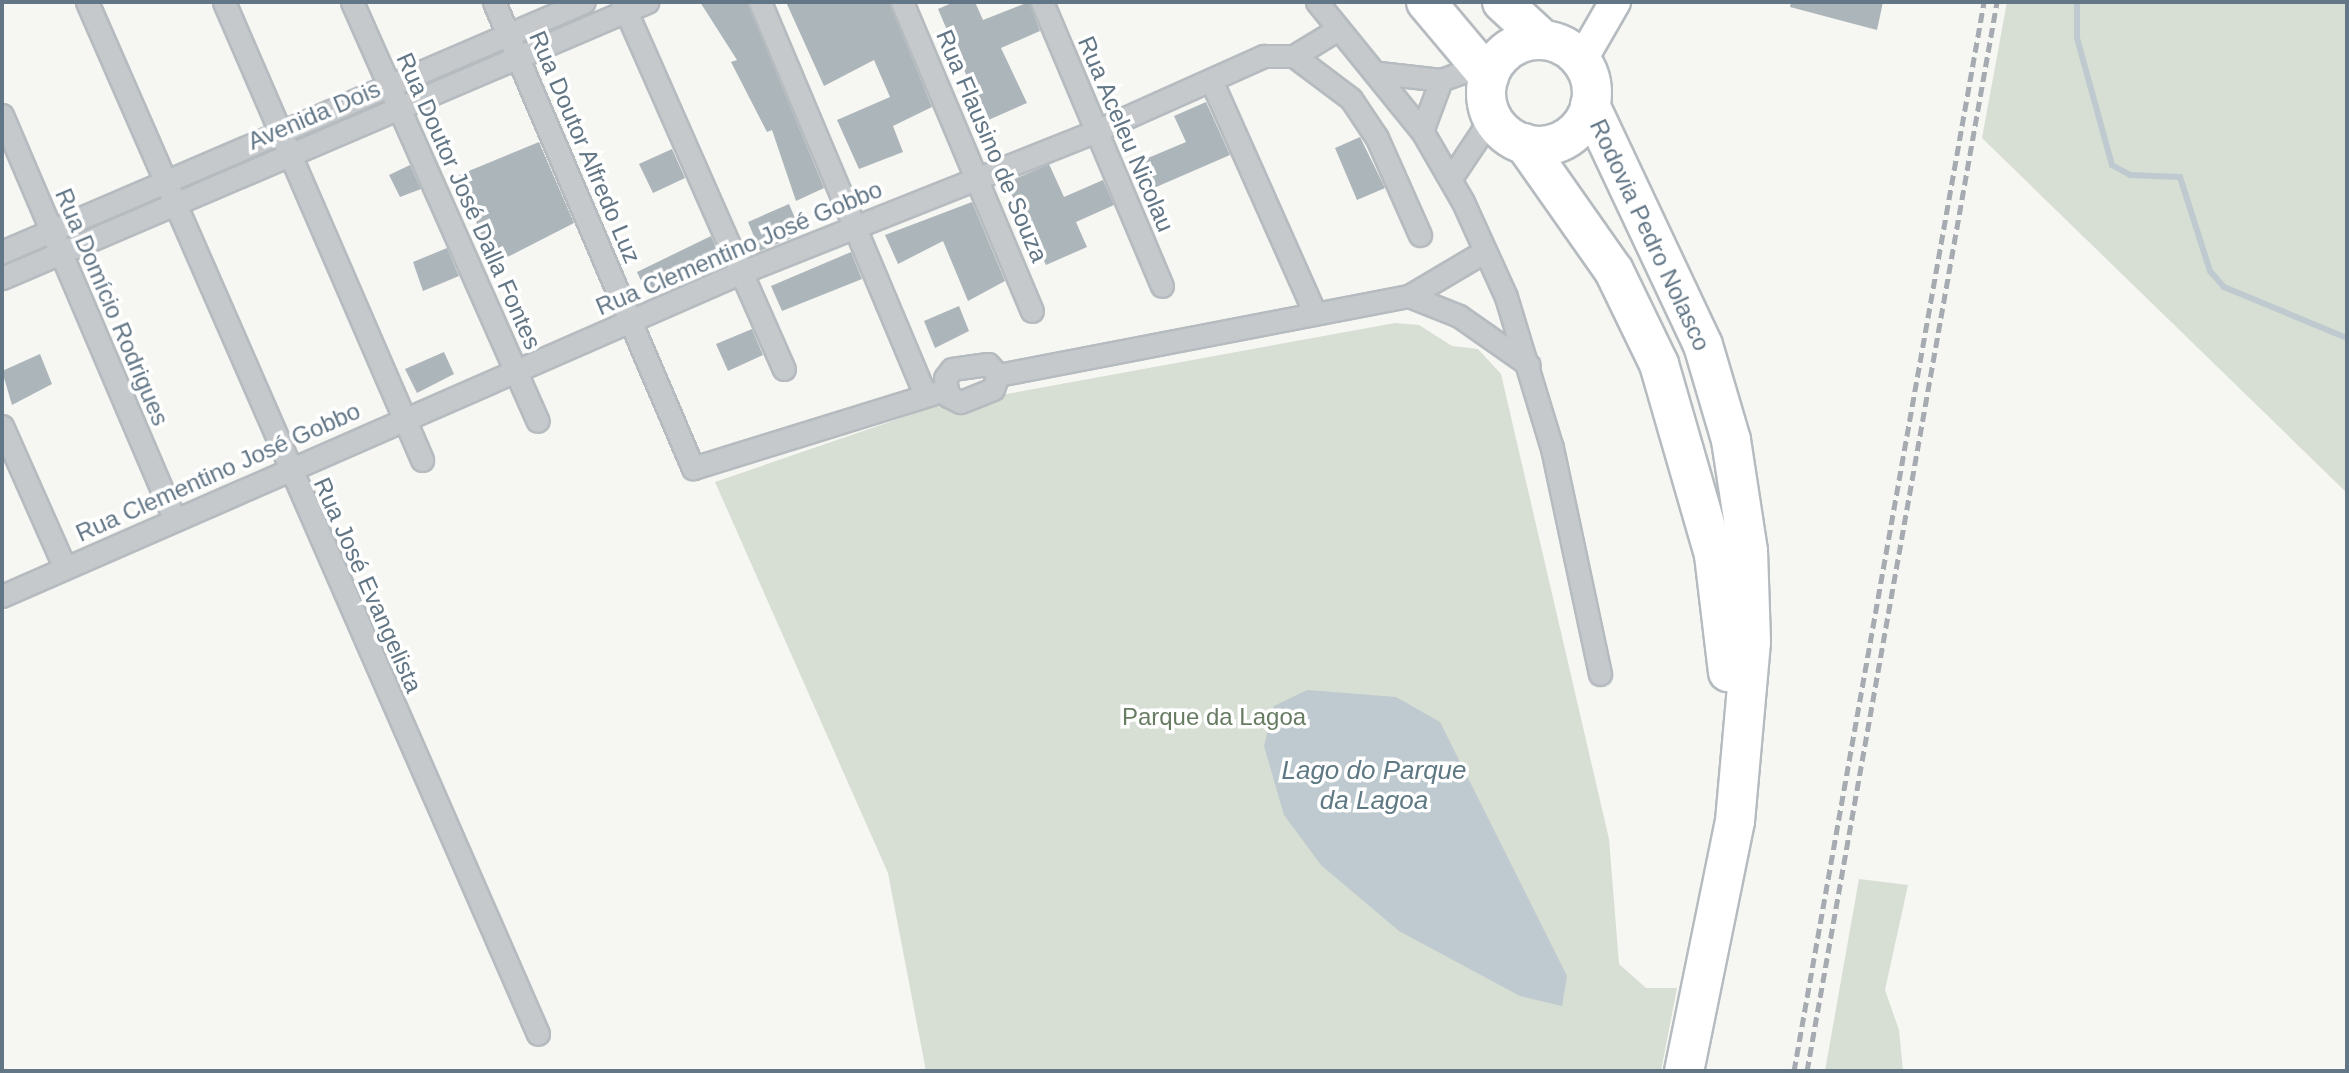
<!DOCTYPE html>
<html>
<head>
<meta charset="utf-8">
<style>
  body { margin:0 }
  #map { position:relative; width:2349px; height:1073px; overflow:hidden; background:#f6f6f2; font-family:Arial,sans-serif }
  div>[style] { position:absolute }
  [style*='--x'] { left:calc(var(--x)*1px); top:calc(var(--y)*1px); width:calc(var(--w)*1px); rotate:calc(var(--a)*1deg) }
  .green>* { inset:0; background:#d7ded3 }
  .water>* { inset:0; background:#becacf }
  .stream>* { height:6px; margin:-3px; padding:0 3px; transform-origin:3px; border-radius:3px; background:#becacf }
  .building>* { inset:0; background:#acb5ba }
  .roads { filter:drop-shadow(2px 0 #b5bbbf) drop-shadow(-2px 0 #b5bbbf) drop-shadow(0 2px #b5bbbf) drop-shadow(0 -2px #b5bbbf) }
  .street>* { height:21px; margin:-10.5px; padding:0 10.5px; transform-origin:10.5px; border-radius:10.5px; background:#c5c9cc }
  .secondary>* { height:30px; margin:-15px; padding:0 15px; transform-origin:15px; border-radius:15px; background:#fff }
  .highway>* { height:38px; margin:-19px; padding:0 19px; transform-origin:19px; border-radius:19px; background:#fff }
  .highway>.ring { margin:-19px; padding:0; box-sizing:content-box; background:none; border:38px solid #fff; border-radius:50% }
  .rail>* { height:5px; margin-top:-2.5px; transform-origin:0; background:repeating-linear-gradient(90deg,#a5abb1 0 10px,transparent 0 15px) }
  span { translate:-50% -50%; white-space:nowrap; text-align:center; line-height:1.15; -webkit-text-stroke:7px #fff; paint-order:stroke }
  .street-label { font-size:24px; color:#627686 }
  .park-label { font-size:24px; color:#677c62 }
  .water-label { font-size:26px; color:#5e7983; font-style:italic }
  .frame { position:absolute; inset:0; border:4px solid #627686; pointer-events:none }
</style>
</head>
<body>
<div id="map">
  <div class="green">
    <i style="clip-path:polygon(2007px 2px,2347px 2px,2347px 493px,1982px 138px)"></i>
    <i style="clip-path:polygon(1395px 323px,1419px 325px,1452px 346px,1478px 349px,1501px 374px,1609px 839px,1619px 964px,1646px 988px,1677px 988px,1661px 1071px,926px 1071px,888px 873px,715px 482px,936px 406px,966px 411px,996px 396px)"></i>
    <i style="clip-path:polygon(1859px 879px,1908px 885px,1885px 990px,1899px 1030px,1903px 1071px,1825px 1071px)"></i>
  </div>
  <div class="water">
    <i style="clip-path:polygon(1307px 690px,1396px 697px,1440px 722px,1567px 976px,1562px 1006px,1520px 996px,1399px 931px,1321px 865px,1284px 815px,1264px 746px,1274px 706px)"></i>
  </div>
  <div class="stream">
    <i style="--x:2077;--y:2;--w:36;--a:90"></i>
    <i style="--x:2077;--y:38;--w:132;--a:74.6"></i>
    <i style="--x:2112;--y:165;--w:21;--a:29"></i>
    <i style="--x:2130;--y:175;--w:50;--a:2.3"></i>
    <i style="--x:2180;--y:177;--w:99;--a:72.3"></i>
    <i style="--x:2210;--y:271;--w:21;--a:49"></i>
    <i style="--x:2224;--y:287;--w:133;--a:22.5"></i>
  </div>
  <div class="building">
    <i style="clip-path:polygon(700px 2px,747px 2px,824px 188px,796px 201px,772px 130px,767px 132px,731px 62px,737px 60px)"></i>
    <i style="clip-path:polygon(786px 2px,889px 2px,932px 107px,893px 126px,903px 152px,859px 169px,837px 120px,890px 97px,874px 60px,824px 86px)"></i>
    <i style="clip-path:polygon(954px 2px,975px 2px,983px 20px,1029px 2px,1040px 31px,1001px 48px,1027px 103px,986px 121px,938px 9px)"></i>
    <i style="clip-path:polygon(1791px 2px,1883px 2px,1877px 30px,1790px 7px)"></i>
    <i style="clip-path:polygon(1206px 102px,1230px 155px,1147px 191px,1136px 163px,1186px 142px,1174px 116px)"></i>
    <i style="clip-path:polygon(1360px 137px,1385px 188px,1357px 200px,1335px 148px)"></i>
    <i style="clip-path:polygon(539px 142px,574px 223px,492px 265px,459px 175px)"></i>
    <i style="clip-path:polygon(672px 149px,685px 178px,653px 193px,639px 164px)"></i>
    <i style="clip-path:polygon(1049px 164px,1064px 197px,1103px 180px,1114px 205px,1076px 222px,1087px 247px,1046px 265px,1006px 183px)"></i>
    <i style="clip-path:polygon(410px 165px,421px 189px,400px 197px,389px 175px)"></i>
    <i style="clip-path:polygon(972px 202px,1005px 281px,968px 301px,943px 241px,898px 264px,885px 235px)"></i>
    <i style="clip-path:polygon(789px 204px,798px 225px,791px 228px,794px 237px,760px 251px,748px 222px)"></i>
    <i style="clip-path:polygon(711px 236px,721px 259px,647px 294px,637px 272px)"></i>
    <i style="clip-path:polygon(447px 248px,459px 276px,423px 291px,413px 262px)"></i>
    <i style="clip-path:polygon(851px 252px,862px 279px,782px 311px,771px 286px)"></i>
    <i style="clip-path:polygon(959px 306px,969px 331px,935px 348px,924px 321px)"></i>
    <i style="clip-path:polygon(752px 329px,763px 355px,728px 371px,716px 344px)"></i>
    <i style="clip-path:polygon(444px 352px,454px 374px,417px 393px,405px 369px)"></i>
    <i style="clip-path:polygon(40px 354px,52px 384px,12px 405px,2px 371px)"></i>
  </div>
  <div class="roads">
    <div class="street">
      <i style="--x:87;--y:2;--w:1126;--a:66.39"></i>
      <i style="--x:224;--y:2;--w:499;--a:66.6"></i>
      <i style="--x:352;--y:2;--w:458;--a:66.1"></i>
      <i style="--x:494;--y:2;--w:507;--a:66.88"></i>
      <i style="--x:693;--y:468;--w:264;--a:-17.2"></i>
      <i style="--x:622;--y:2;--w:401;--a:66.2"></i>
      <i style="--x:760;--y:2;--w:423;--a:67.2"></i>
      <i style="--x:902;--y:2;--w:335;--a:67.2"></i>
      <i style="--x:1042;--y:2;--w:308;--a:67.1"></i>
      <i style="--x:1317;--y:2;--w:166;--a:50.9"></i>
      <i style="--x:1422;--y:131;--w:82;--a:60"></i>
      <i style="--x:1463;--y:202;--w:104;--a:65.6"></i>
      <i style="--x:1506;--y:297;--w:158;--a:73.1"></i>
      <i style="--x:1552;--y:448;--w:231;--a:78"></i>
      <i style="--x:1294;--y:56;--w:52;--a:-31.5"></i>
      <i style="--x:1379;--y:73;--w:62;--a:6.4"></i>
      <i style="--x:1441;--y:80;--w:40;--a:-20.2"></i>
      <i style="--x:1211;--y:80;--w:253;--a:66"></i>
      <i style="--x:2;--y:115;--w:440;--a:66.9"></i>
      <i style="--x:1422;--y:131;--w:54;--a:-69.6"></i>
      <i style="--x:1451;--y:178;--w:72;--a:-56.3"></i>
      <i style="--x:2;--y:252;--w:633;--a:-23.25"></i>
      <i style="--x:2;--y:278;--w:702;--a:-23.17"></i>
      <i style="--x:1409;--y:296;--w:54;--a:21.8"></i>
      <i style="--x:1459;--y:316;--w:85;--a:35"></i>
      <i style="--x:988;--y:364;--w:15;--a:48"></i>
      <i style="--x:998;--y:375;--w:15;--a:110"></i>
      <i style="--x:993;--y:389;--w:35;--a:158"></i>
      <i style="--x:960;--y:402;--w:13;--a:-153"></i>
      <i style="--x:948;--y:396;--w:18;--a:-99"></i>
      <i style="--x:945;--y:378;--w:11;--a:-52"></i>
      <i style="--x:952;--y:369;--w:36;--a:-8"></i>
      <i style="--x:998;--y:375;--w:419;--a:-10.9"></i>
      <i style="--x:1409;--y:296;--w:88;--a:-30.6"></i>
      <i style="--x:2;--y:426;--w:155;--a:66.1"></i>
      <i style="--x:2;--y:596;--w:808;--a:-23.65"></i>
      <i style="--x:742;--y:272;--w:381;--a:-21.7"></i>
      <i style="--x:1096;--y:131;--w:184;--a:-24.1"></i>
      <i style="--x:1264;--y:56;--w:30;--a:0"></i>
      <i style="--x:1294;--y:56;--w:71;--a:37"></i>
      <i style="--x:1351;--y:99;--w:47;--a:56.3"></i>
      <i style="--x:1377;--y:138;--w:106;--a:66.1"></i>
    </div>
    <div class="secondary">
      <i style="--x:1581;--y:61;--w:68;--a:-60"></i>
    </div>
    <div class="highway">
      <i style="--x:1426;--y:2;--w:98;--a:50"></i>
      <i style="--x:1502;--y:2;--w:53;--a:42.7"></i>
      <i class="ring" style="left:1486px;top:40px;width:68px;height:68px"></i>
      <i style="--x:1590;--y:105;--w:265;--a:64.8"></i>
      <i style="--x:1703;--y:345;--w:99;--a:73.6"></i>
      <i style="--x:1731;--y:440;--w:112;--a:81.3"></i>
      <i style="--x:1748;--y:551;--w:91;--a:88.1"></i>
      <i style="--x:1751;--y:642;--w:180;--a:95.1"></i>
      <i style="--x:1735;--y:821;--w:255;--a:101.5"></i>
      <i style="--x:1524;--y:143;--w:156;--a:54.9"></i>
      <i style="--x:1614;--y:271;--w:103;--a:64.2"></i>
      <i style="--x:1659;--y:364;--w:199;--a:73.9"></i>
      <i style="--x:1714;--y:555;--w:118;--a:83.2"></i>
    </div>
  </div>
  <div class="rail">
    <i style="--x:1794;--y:1071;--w:1086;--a:-79.92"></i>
    <i style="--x:1807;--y:1071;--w:1086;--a:-79.92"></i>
  </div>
  <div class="street-label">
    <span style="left:314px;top:115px;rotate:-23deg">Avenida Dois</span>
    <span style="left:1126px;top:134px;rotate:67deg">Rua Aceleu Nicolau</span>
    <span style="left:992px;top:146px;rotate:67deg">Rua Flausino de Souza</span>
    <span style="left:585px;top:147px;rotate:67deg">Rua Doutor Alfredo Luz</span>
    <span style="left:469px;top:201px;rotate:66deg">Rua Doutor José Dalla Fontes</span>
    <span style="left:1650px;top:235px;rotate:65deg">Rodovia Pedro Nolasco</span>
    <span style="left:739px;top:248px;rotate:-23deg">Rua Clementino José Gobbo</span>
    <span style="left:112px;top:307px;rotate:67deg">Rua Domício Rodrigues</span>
    <span style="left:218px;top:472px;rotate:-24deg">Rua Clementino José Gobbo</span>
    <span style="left:368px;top:585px;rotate:66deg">Rua José Evangelista</span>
  </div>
  <div class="park-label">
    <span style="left:1214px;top:717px">Parque da Lagoa</span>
  </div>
  <div class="water-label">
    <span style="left:1374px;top:786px">Lago do Parque<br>da Lagoa</span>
  </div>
  <div class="frame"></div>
</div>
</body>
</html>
